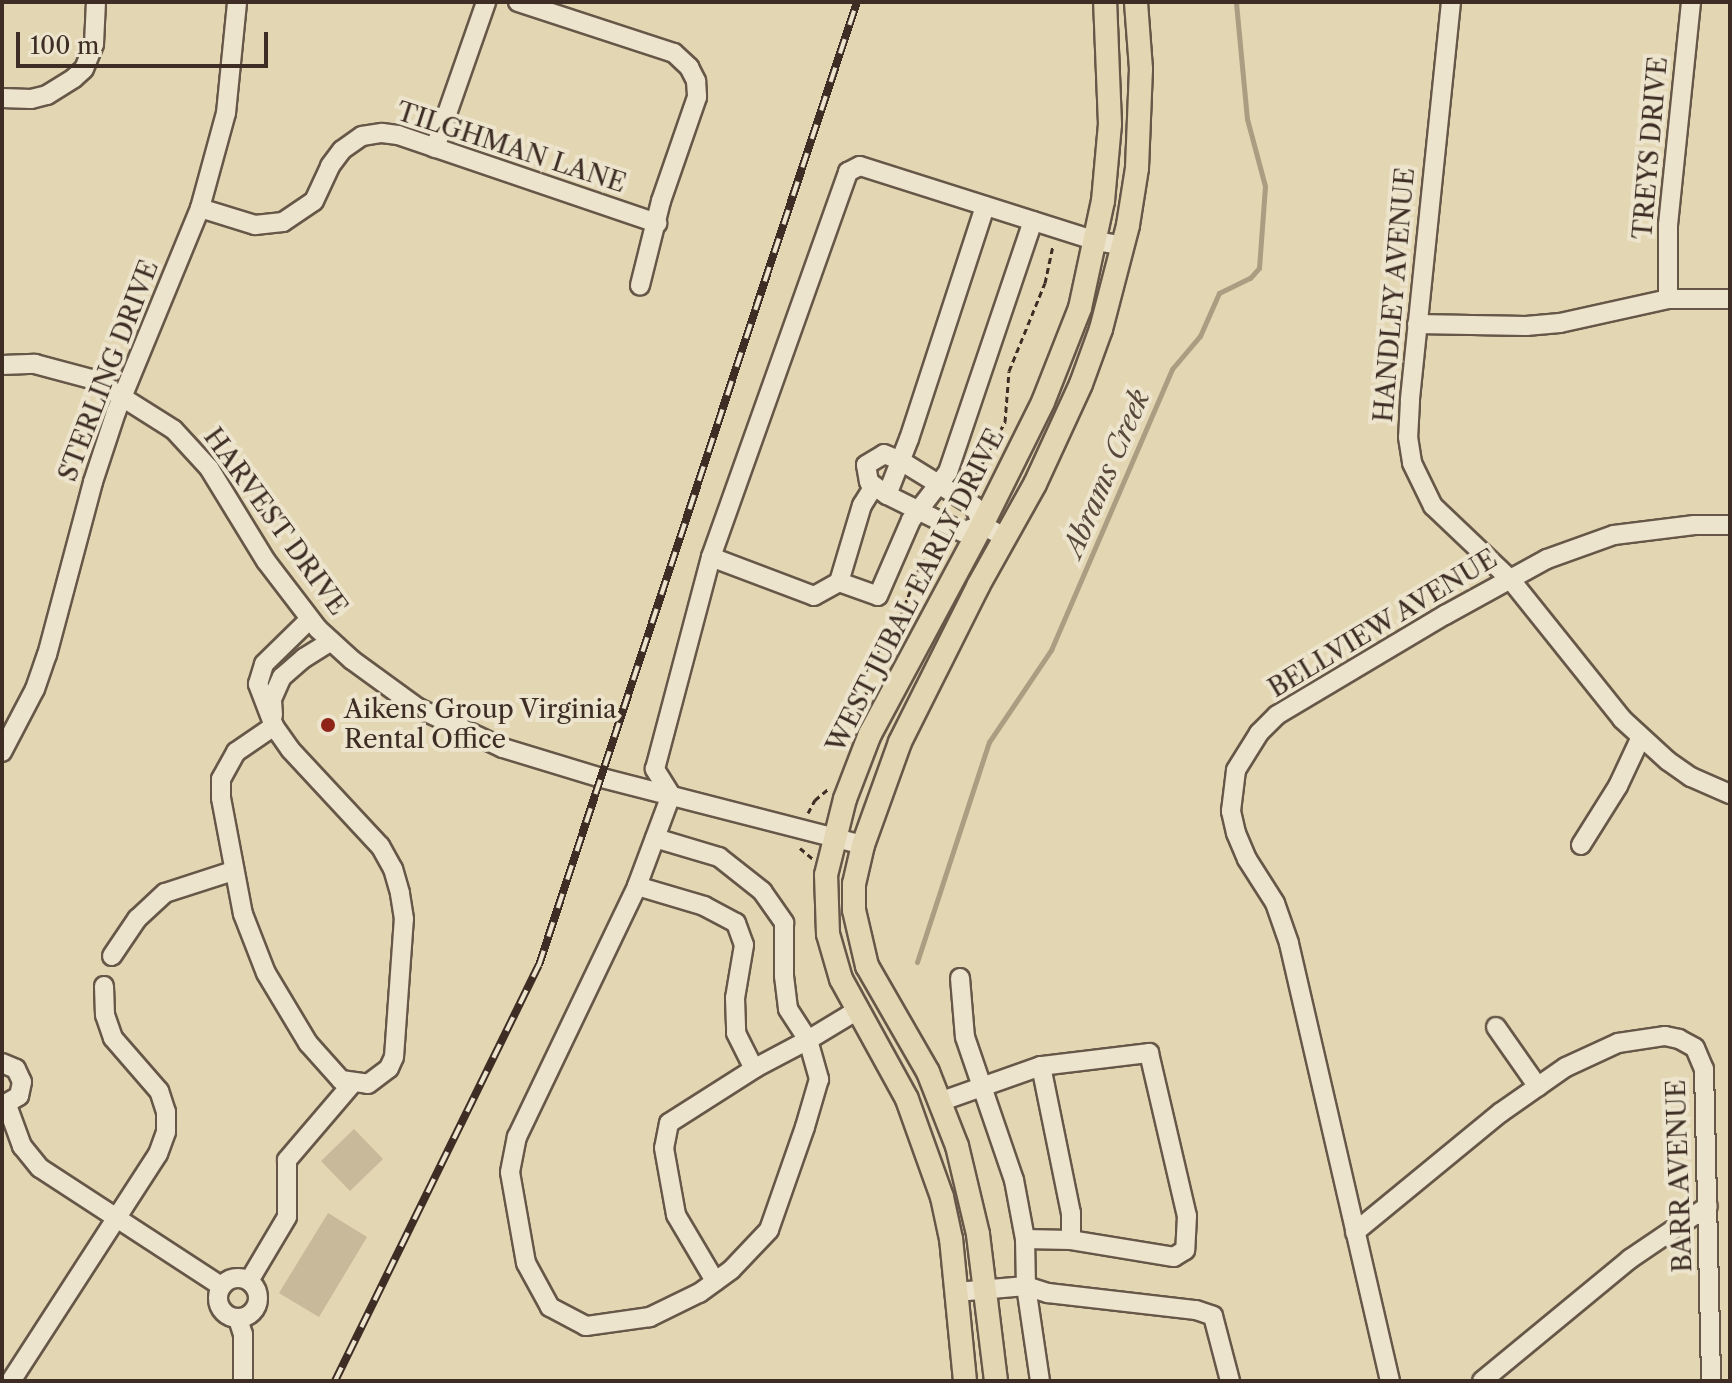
<!DOCTYPE html>
<html>
<head>
<meta charset="utf-8">
<style>
  body { margin:0 }
  #map { position:relative; width:1732px; height:1383px; overflow:hidden; background:#e3d6b2; font-family:"Libre Caslon Text",serif }
  div>[style] { position:absolute }
  [style*='--x'] { left:calc(var(--x)*1px); top:calc(var(--y)*1px); width:calc(var(--w)*1px); rotate:calc(var(--a)*1deg) }
  .green>* { inset:0; background:#c7b99a }
  .stream>* { height:5px; margin:-2.5px; padding:0 2.5px; transform-origin:2.5px; border-radius:2.5px; background:#ab9d82 }
  .path>* { height:3px; margin-top:-1.5px; transform-origin:0; background:repeating-linear-gradient(90deg,#3d2d24 0 6px,transparent 0 10px) }
  .roads { filter:drop-shadow(2px 0 #665748) drop-shadow(-2px 0 #665748) drop-shadow(0 2px #665748) drop-shadow(0 -2px #665748) }
  .minor>* { height:18px; margin:-9px; padding:0 9px; transform-origin:9px; border-radius:9px; background:#ede4cd }
  .minor>.ring { margin:-9px; padding:0; box-sizing:content-box; background:none; border:18px solid #ede4cd; border-radius:50% }
  .major>* { height:22px; margin:-11px; padding:0 11px; transform-origin:11px; border-radius:11px; background:#e3d6b2 }
  .rail>* { height:8px; margin-top:-4px; transform-origin:0; background:repeating-linear-gradient(90deg,#ede4cd 0 15px,#3d2d24 0 30px); box-sizing:border-box; border-block:2px solid #3d2d24 }
  .dots>* { width:22px; height:22px; translate:-50% -50%; box-sizing:border-box; border:4px solid #ede4cd; border-radius:50% }
  span { translate:-50% -50%; white-space:nowrap; text-align:center; line-height:1.15; -webkit-text-stroke:8px #ede4cd; paint-order:stroke }
  .street-label { font-size:26px; color:#3d2d24 }
  .poi-label { font-size:26px; color:#3d2d24 }
  .left { translate:0 -50%; text-align:left }
  .water-label { font-size:28px; color:#58493c; font-style:italic }
  .frame { position:absolute; inset:0; border:4px solid #3d2d24; pointer-events:none }
  .scale { position:absolute; left:16px; top:32px; width:252px; height:36px; box-sizing:border-box; border:4px solid #3d2d24; border-top:0; padding-left:10px; font-size:24px; line-height:28px; white-space:nowrap; color:#3d2d24; -webkit-text-stroke:6px #ede4cd; paint-order:stroke }
</style>
</head>
<body>
<div id="map">
  <div class="green">
    <i style="clip-path:polygon(354px 1129px,383px 1159px,350px 1191px,321px 1161px)"></i>
    <i style="clip-path:polygon(328px 1213px,367px 1237px,319px 1317px,279px 1293px)"></i>
  </div>
  <div class="stream">
    <i style="--x:917;--y:962;--w:231;--a:-71.9"></i>
    <i style="--x:989;--y:742;--w:111;--a:-56"></i>
    <i style="--x:1051;--y:650;--w:306;--a:-66.7"></i>
    <i style="--x:1172;--y:369;--w:43;--a:-49.7"></i>
    <i style="--x:1200;--y:336;--w:47;--a:-66.2"></i>
    <i style="--x:1219;--y:293;--w:34;--a:-26"></i>
    <i style="--x:1250;--y:278;--w:13;--a:-48"></i>
    <i style="--x:1259;--y:268;--w:82;--a:-85.8"></i>
    <i style="--x:1265;--y:186;--w:69;--a:-105"></i>
    <i style="--x:1247;--y:119;--w:118;--a:-95.4"></i>
  </div>
  <div class="path">
    <i style="--x:971;--y:484;--w:71;--a:-61.3"></i>
    <i style="--x:1005;--y:422;--w:51;--a:-85.5"></i>
    <i style="--x:1009;--y:371;--w:95;--a:-67.8"></i>
    <i style="--x:1045;--y:283;--w:39;--a:-78"></i>
    <i style="--x:867;--y:695;--w:12;--a:-104"></i>
    <i style="--x:864;--y:683;--w:12;--a:-81"></i>
    <i style="--x:866;--y:671;--w:66;--a:-58"></i>
    <i style="--x:901;--y:615;--w:45;--a:-69.1"></i>
    <i style="--x:917;--y:573;--w:40;--a:-60.3"></i>
    <i style="--x:808;--y:813;--w:15;--a:-62"></i>
    <i style="--x:815;--y:800;--w:17;--a:-40"></i>
    <i style="--x:800;--y:848;--w:16;--a:40"></i>
  </div>
  <div class="roads">
    <div class="minor">
      <i style="--x:518;--y:2;--w:164;--a:18.1"></i>
      <i style="--x:674;--y:53;--w:21;--a:43"></i>
      <i style="--x:689;--y:67;--w:16;--a:63"></i>
      <i style="--x:696;--y:81;--w:16;--a:86"></i>
      <i style="--x:697;--y:97;--w:110;--a:109.1"></i>
      <i style="--x:661;--y:201;--w:87;--a:104"></i>
      <i style="--x:1451;--y:2;--w:401;--a:95.9"></i>
      <i style="--x:1410;--y:401;--w:36;--a:93"></i>
      <i style="--x:1408;--y:437;--w:26;--a:81"></i>
      <i style="--x:1412;--y:463;--w:48;--a:64"></i>
      <i style="--x:1433;--y:506;--w:106;--a:43.5"></i>
      <i style="--x:1510;--y:579;--w:179;--a:51.3"></i>
      <i style="--x:1622;--y:719;--w:62;--a:42.4"></i>
      <i style="--x:1668;--y:761;--w:28;--a:35"></i>
      <i style="--x:1691;--y:777;--w:43;--a:23.6"></i>
      <i style="--x:2;--y:98;--w:29;--a:2"></i>
      <i style="--x:31;--y:99;--w:16;--a:-14"></i>
      <i style="--x:47;--y:95;--w:32;--a:-32"></i>
      <i style="--x:74;--y:78;--w:13;--a:-42"></i>
      <i style="--x:84;--y:69;--w:27;--a:-68"></i>
      <i style="--x:94;--y:44;--w:42;--a:-87.3"></i>
      <i style="--x:435;--y:148;--w:155;--a:-70.7"></i>
      <i style="--x:200;--y:208;--w:58;--a:17.2"></i>
      <i style="--x:255;--y:225;--w:28;--a:-6"></i>
      <i style="--x:283;--y:222;--w:37;--a:-34"></i>
      <i style="--x:314;--y:201;--w:38;--a:-65"></i>
      <i style="--x:330;--y:166;--w:20;--a:-53"></i>
      <i style="--x:342;--y:150;--w:24;--a:-35"></i>
      <i style="--x:362;--y:136;--w:20;--a:-9"></i>
      <i style="--x:382;--y:133;--w:16;--a:7"></i>
      <i style="--x:398;--y:135;--w:274;--a:18.8"></i>
      <i style="--x:1668;--y:299;--w:74;--a:-90"></i>
      <i style="--x:1668;--y:225;--w:224;--a:-84.1"></i>
      <i style="--x:1417;--y:324;--w:109;--a:1.1"></i>
      <i style="--x:1526;--y:326;--w:34;--a:-5"></i>
      <i style="--x:1560;--y:323;--w:111;--a:-12.5"></i>
      <i style="--x:1668;--y:299;--w:62;--a:0"></i>
      <i style="--x:2;--y:365;--w:33;--a:-2"></i>
      <i style="--x:35;--y:364;--w:62;--a:14.9"></i>
      <i style="--x:95;--y:380;--w:93;--a:32.3"></i>
      <i style="--x:174;--y:430;--w:52;--a:47.4"></i>
      <i style="--x:209;--y:468;--w:109;--a:58.5"></i>
      <i style="--x:266;--y:561;--w:86;--a:52.6"></i>
      <i style="--x:318;--y:629;--w:46;--a:42.4"></i>
      <i style="--x:352;--y:660;--w:82;--a:36"></i>
      <i style="--x:418;--y:708;--w:94;--a:25.2"></i>
      <i style="--x:503;--y:748;--w:103;--a:16.9"></i>
      <i style="--x:602;--y:778;--w:269;--a:14.4"></i>
      <i style="--x:874;--y:486;--w:22;--a:122"></i>
      <i style="--x:862;--y:505;--w:80;--a:106.6"></i>
      <i style="--x:839;--y:582;--w:41;--a:19.7"></i>
      <i style="--x:878;--y:596;--w:83;--a:-66.5"></i>
      <i style="--x:911;--y:520;--w:61;--a:-52.4"></i>
      <i style="--x:948;--y:472;--w:265;--a:-71.3"></i>
      <i style="--x:887;--y:495;--w:60;--a:-68.6"></i>
      <i style="--x:909;--y:439;--w:245;--a:-71.9"></i>
      <i style="--x:982;--y:525;--w:21;--a:161"></i>
      <i style="--x:962;--y:532;--w:84;--a:-153.7"></i>
      <i style="--x:887;--y:495;--w:22;--a:-144"></i>
      <i style="--x:869;--y:482;--w:17;--a:-100"></i>
      <i style="--x:866;--y:465;--w:21;--a:-31"></i>
      <i style="--x:884;--y:454;--w:18;--a:22"></i>
      <i style="--x:901;--y:461;--w:86;--a:31.7"></i>
      <i style="--x:974;--y:506;--w:21;--a:67"></i>
      <i style="--x:982;--y:525;--w:27;--a:28"></i>
      <i style="--x:711;--y:557;--w:110;--a:20.7"></i>
      <i style="--x:814;--y:596;--w:29;--a:-29"></i>
      <i style="--x:273;--y:715;--w:16;--a:-94"></i>
      <i style="--x:272;--y:699;--w:24;--a:-66"></i>
      <i style="--x:282;--y:677;--w:29;--a:-41"></i>
      <i style="--x:304;--y:658;--w:32;--a:-32"></i>
      <i style="--x:274;--y:726;--w:46;--a:145.6"></i>
      <i style="--x:236;--y:752;--w:31;--a:119"></i>
      <i style="--x:221;--y:779;--w:19;--a:90"></i>
      <i style="--x:221;--y:798;--w:118;--a:79.3"></i>
      <i style="--x:243;--y:914;--w:63;--a:68.7"></i>
      <i style="--x:266;--y:973;--w:82;--a:59"></i>
      <i style="--x:308;--y:1043;--w:50;--a:48.3"></i>
      <i style="--x:341;--y:1080;--w:27;--a:8"></i>
      <i style="--x:368;--y:1084;--w:26;--a:-37"></i>
      <i style="--x:389;--y:1068;--w:12;--a:-66"></i>
      <i style="--x:394;--y:1057;--w:138;--a:-85.9"></i>
      <i style="--x:404;--y:919;--w:26;--a:-99"></i>
      <i style="--x:400;--y:893;--w:25;--a:-106"></i>
      <i style="--x:393;--y:869;--w:26;--a:-119"></i>
      <i style="--x:380;--y:846;--w:132;--a:-132.9"></i>
      <i style="--x:290;--y:749;--w:28;--a:-125"></i>
      <i style="--x:274;--y:726;--w:45;--a:-110.9"></i>
      <i style="--x:258;--y:684;--w:21;--a:-73"></i>
      <i style="--x:264;--y:664;--w:64;--a:-44.4"></i>
      <i style="--x:2;--y:752;--w:71;--a:-62.4"></i>
      <i style="--x:35;--y:689;--w:36;--a:-71"></i>
      <i style="--x:47;--y:655;--w:179;--a:-75.1"></i>
      <i style="--x:93;--y:482;--w:74;--a:-71.8"></i>
      <i style="--x:116;--y:412;--w:221;--a:-67.6"></i>
      <i style="--x:200;--y:208;--w:98;--a:-74.7"></i>
      <i style="--x:226;--y:113;--w:112;--a:-84.3"></i>
      <i style="--x:655;--y:838;--w:67;--a:16.5"></i>
      <i style="--x:719;--y:857;--w:55;--a:38.3"></i>
      <i style="--x:762;--y:891;--w:39;--a:55"></i>
      <i style="--x:784;--y:923;--w:53;--a:90"></i>
      <i style="--x:784;--y:976;--w:33;--a:83"></i>
      <i style="--x:788;--y:1009;--w:37;--a:57"></i>
      <i style="--x:808;--y:1040;--w:58;--a:152.1"></i>
      <i style="--x:757;--y:1067;--w:104;--a:147.5"></i>
      <i style="--x:669;--y:1123;--w:25;--a:101"></i>
      <i style="--x:664;--y:1148;--w:68;--a:79.8"></i>
      <i style="--x:676;--y:1215;--w:77;--a:59.4"></i>
      <i style="--x:1581;--y:845;--w:70;--a:-57.9"></i>
      <i style="--x:1618;--y:786;--w:54;--a:-64.9"></i>
      <i style="--x:637;--y:886;--w:70;--a:16.6"></i>
      <i style="--x:704;--y:906;--w:36;--a:28"></i>
      <i style="--x:736;--y:923;--w:23;--a:70"></i>
      <i style="--x:744;--y:945;--w:54;--a:99.6"></i>
      <i style="--x:735;--y:998;--w:35;--a:88"></i>
      <i style="--x:736;--y:1033;--w:40;--a:63.4"></i>
      <i style="--x:112;--y:956;--w:45;--a:-56"></i>
      <i style="--x:137;--y:919;--w:38;--a:-43"></i>
      <i style="--x:165;--y:893;--w:71;--a:-17.9"></i>
      <i style="--x:960;--y:978;--w:59;--a:85.2"></i>
      <i style="--x:965;--y:1037;--w:151;--a:71.1"></i>
      <i style="--x:1014;--y:1180;--w:60;--a:79.4"></i>
      <i style="--x:856;--y:1011;--w:56;--a:148.9"></i>
      <i style="--x:808;--y:1040;--w:41;--a:74.2"></i>
      <i style="--x:819;--y:1079;--w:50;--a:106.3"></i>
      <i style="--x:805;--y:1127;--w:109;--a:109.3"></i>
      <i style="--x:769;--y:1230;--w:55;--a:133.5"></i>
      <i style="--x:731;--y:1270;--w:39;--a:144"></i>
      <i style="--x:699;--y:1293;--w:55;--a:153.9"></i>
      <i style="--x:650;--y:1317;--w:65;--a:172"></i>
      <i style="--x:586;--y:1326;--w:41;--a:-152.2"></i>
      <i style="--x:550;--y:1307;--w:50;--a:-118.6"></i>
      <i style="--x:526;--y:1263;--w:92;--a:-100"></i>
      <i style="--x:510;--y:1172;--w:36;--a:-79"></i>
      <i style="--x:517;--y:1137;--w:278;--a:-64.4"></i>
      <i style="--x:637;--y:886;--w:97;--a:-69.5"></i>
      <i style="--x:671;--y:795;--w:31;--a:-122"></i>
      <i style="--x:655;--y:769;--w:219;--a:-75.2"></i>
      <i style="--x:711;--y:557;--w:409;--a:-70.4"></i>
      <i style="--x:848;--y:172;--w:13;--a:-27"></i>
      <i style="--x:860;--y:166;--w:248;--a:17.6"></i>
      <i style="--x:1096;--y:241;--w:27;--a:10"></i>
      <i style="--x:1496;--y:1027;--w:73;--a:55"></i>
      <i style="--x:2;--y:1063;--w:15;--a:23"></i>
      <i style="--x:16;--y:1069;--w:14;--a:65"></i>
      <i style="--x:22;--y:1082;--w:14;--a:102"></i>
      <i style="--x:19;--y:1096;--w:20;--a:150"></i>
      <i style="--x:1041;--y:1066;--w:150;--a:78.5"></i>
      <i style="--x:1071;--y:1213;--w:27;--a:90"></i>
      <i style="--x:942;--y:1101;--w:105;--a:-19.5"></i>
      <i style="--x:1041;--y:1066;--w:109;--a:-6.9"></i>
      <i style="--x:1149;--y:1053;--w:167;--a:76.9"></i>
      <i style="--x:1187;--y:1216;--w:34;--a:93"></i>
      <i style="--x:1185;--y:1250;--w:13;--a:148"></i>
      <i style="--x:1174;--y:1257;--w:104;--a:-170.6"></i>
      <i style="--x:1071;--y:1240;--w:46;--a:-178.8"></i>
      <i style="--x:1025;--y:1239;--w:47;--a:88.8"></i>
      <i style="--x:1026;--y:1286;--w:70;--a:175.1"></i>
      <i style="--x:7;--y:1105;--w:44;--a:69.9"></i>
      <i style="--x:22;--y:1146;--w:28;--a:51"></i>
      <i style="--x:40;--y:1168;--w:216;--a:33.1"></i>
      <i style="--x:1355;--y:1232;--w:188;--a:-39.4"></i>
      <i style="--x:1500;--y:1113;--w:80;--a:-34.9"></i>
      <i style="--x:1566;--y:1067;--w:57;--a:-24.8"></i>
      <i style="--x:1618;--y:1043;--w:48;--a:-8.5"></i>
      <i style="--x:1665;--y:1036;--w:14;--a:12"></i>
      <i style="--x:1679;--y:1039;--w:18;--a:29"></i>
      <i style="--x:1695;--y:1048;--w:23;--a:67"></i>
      <i style="--x:1704;--y:1069;--w:312;--a:88.7"></i>
      <i class="ring" style="left:218px;top:1278px;width:22px;height:22px"></i>
      <i style="--x:249;--y:1281;--w:74;--a:-59.3"></i>
      <i style="--x:287;--y:1217;--w:57;--a:-90"></i>
      <i style="--x:287;--y:1160;--w:100;--a:-49.5"></i>
      <i style="--x:238;--y:1319;--w:16;--a:72"></i>
      <i style="--x:243;--y:1334;--w:47;--a:90"></i>
      <i style="--x:11;--y:1381;--w:270;--a:-57.1"></i>
      <i style="--x:158;--y:1154;--w:23;--a:-70"></i>
      <i style="--x:166;--y:1132;--w:20;--a:-90"></i>
      <i style="--x:166;--y:1112;--w:22;--a:-108"></i>
      <i style="--x:159;--y:1091;--w:70;--a:-131"></i>
      <i style="--x:113;--y:1038;--w:24;--a:-109"></i>
      <i style="--x:105;--y:1015;--w:29;--a:-92"></i>
      <i style="--x:1040;--y:1381;--w:96;--a:-98.4"></i>
      <i style="--x:1026;--y:1286;--w:23;--a:18"></i>
      <i style="--x:1048;--y:1293;--w:149;--a:6.6"></i>
      <i style="--x:1196;--y:1310;--w:18;--a:19"></i>
      <i style="--x:1213;--y:1316;--w:67;--a:75.3"></i>
      <i style="--x:1390;--y:1381;--w:449;--a:-103"></i>
      <i style="--x:1289;--y:943;--w:42;--a:-109.3"></i>
      <i style="--x:1275;--y:903;--w:52;--a:-122.5"></i>
      <i style="--x:1247;--y:859;--w:28;--a:-113"></i>
      <i style="--x:1236;--y:833;--w:23;--a:-103"></i>
      <i style="--x:1231;--y:811;--w:41;--a:-83"></i>
      <i style="--x:1236;--y:770;--w:44;--a:-58.1"></i>
      <i style="--x:1259;--y:733;--w:25;--a:-45"></i>
      <i style="--x:1277;--y:715;--w:196;--a:-30.8"></i>
      <i style="--x:1445;--y:615;--w:116;--a:-28.8"></i>
      <i style="--x:1547;--y:559;--w:71;--a:-19.7"></i>
      <i style="--x:1614;--y:535;--w:81;--a:-7.1"></i>
      <i style="--x:1694;--y:525;--w:36;--a:0"></i>
      <i style="--x:1482;--y:1381;--w:192;--a:-39.5"></i>
      <i style="--x:1630;--y:1259;--w:94;--a:-34.2"></i>
    </div>
    <div class="major">
      <i style="--x:965;--y:1381;--w:143;--a:-95.6"></i>
      <i style="--x:951;--y:1239;--w:43;--a:-102.1"></i>
      <i style="--x:942;--y:1197;--w:104;--a:-109.7"></i>
      <i style="--x:907;--y:1099;--w:137;--a:-118.8"></i>
      <i style="--x:841;--y:979;--w:47;--a:-106.1"></i>
      <i style="--x:828;--y:934;--w:59;--a:-91.9"></i>
      <i style="--x:826;--y:875;--w:78;--a:-76"></i>
      <i style="--x:845;--y:799;--w:70;--a:-69"></i>
      <i style="--x:870;--y:734;--w:237;--a:-61.8"></i>
      <i style="--x:982;--y:525;--w:137;--a:-63.6"></i>
      <i style="--x:1043;--y:402;--w:101;--a:-68.5"></i>
      <i style="--x:1080;--y:308;--w:109;--a:-77.9"></i>
      <i style="--x:1103;--y:201;--w:77;--a:-84.8"></i>
      <i style="--x:1110;--y:124;--w:122;--a:-92.3"></i>
      <i style="--x:996;--y:1381;--w:148;--a:-97"></i>
      <i style="--x:978;--y:1234;--w:90;--a:-103.4"></i>
      <i style="--x:957;--y:1146;--w:79;--a:-111.4"></i>
      <i style="--x:928;--y:1072;--w:122;--a:-119.9"></i>
      <i style="--x:867;--y:966;--w:57;--a:-103.1"></i>
      <i style="--x:854;--y:910;--w:26;--a:-90"></i>
      <i style="--x:854;--y:884;--w:40;--a:-77"></i>
      <i style="--x:863;--y:845;--w:109;--a:-70.2"></i>
      <i style="--x:900;--y:742;--w:174;--a:-63.4"></i>
      <i style="--x:978;--y:586;--w:117;--a:-60.8"></i>
      <i style="--x:1035;--y:484;--w:110;--a:-65.3"></i>
      <i style="--x:1081;--y:384;--w:59;--a:-70"></i>
      <i style="--x:1101;--y:329;--w:107;--a:-75.4"></i>
      <i style="--x:1128;--y:225;--w:58;--a:-81"></i>
      <i style="--x:1137;--y:168;--w:99;--a:-87.7"></i>
      <i style="--x:1141;--y:69;--w:67;--a:-94.3"></i>
    </div>
  </div>
  <div class="rail">
    <i style="--x:335;--y:1381;--w:463;--a:-63.9"></i>
    <i style="--x:539;--y:965;--w:1014;--a:-71.73"></i>
  </div>
  <div class="dots">
    <i style="left:328px;top:725px;background:#8f2418"></i>
  </div>
  <div class="street-label">
    <span style="left:511px;top:148px;rotate:18deg">TILGHMAN LANE</span>
    <span style="left:1651px;top:148px;rotate:-85deg">TREYS DRIVE</span>
    <span style="left:1395px;top:295px;rotate:-85deg">HANDLEY AVENUE</span>
    <span style="left:109px;top:371px;rotate:-69deg">STERLING DRIVE</span>
    <span style="left:275px;top:522px;rotate:54deg">HARVEST DRIVE</span>
    <span style="left:916px;top:591px;rotate:-63deg">WEST JUBAL EARLY DRIVE</span>
    <span style="left:1383px;top:624px;rotate:-31deg">BELLVIEW AVENUE</span>
    <span style="left:1680px;top:1176px;rotate:-92deg">BARR AVENUE</span>
  </div>
  <div class="poi-label">
    <span class="left" style="left:344px;top:725px">Aikens Group Virginia<br>Rental Office</span>
  </div>
  <div class="water-label">
    <span style="left:1106px;top:473px;rotate:-67deg">Abrams Creek</span>
  </div>
  <div class="frame"></div>
  <div class="scale">100 m</div>
</div>
</body>
</html>
